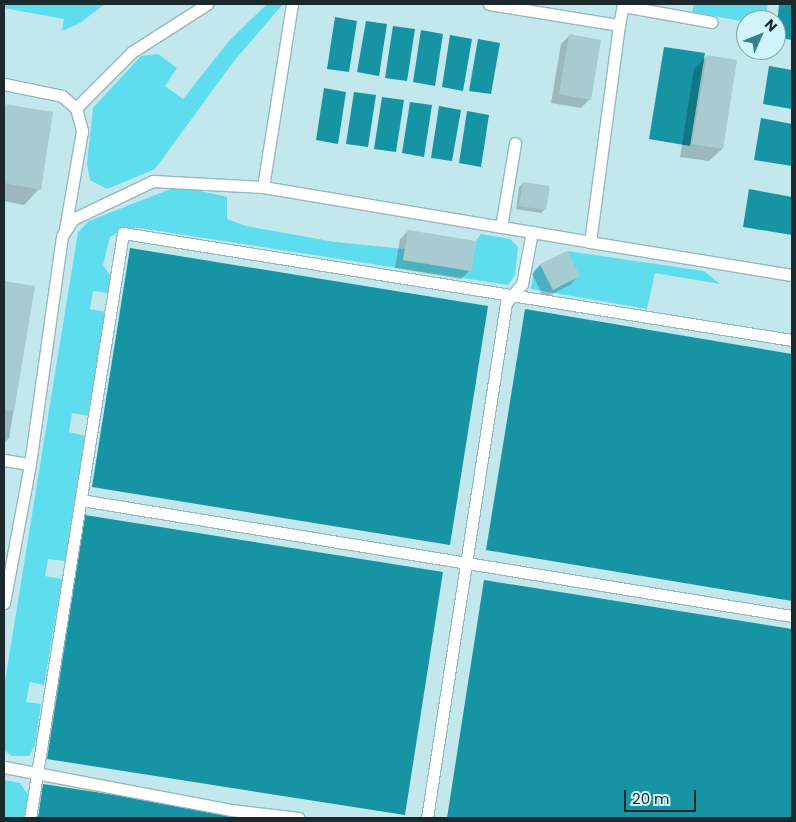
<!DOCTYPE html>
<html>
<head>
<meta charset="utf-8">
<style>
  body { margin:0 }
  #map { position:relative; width:796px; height:822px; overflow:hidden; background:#c2e7ec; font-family:Poppins,sans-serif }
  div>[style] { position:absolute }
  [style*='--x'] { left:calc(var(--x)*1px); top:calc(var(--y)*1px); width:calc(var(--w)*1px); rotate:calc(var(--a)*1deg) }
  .green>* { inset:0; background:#5eddef }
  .water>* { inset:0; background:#1794a3 }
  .shadow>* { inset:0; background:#0003 }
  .building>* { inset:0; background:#a7cbd0 }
  .roads { filter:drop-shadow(1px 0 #95b8be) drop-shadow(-1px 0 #95b8be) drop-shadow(0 1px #95b8be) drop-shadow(0 -1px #95b8be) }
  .lane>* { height:11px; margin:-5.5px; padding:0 5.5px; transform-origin:5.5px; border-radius:5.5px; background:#fff }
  span { translate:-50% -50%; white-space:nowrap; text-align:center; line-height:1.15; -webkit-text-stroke:4px #cff4fa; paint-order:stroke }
  .frame { position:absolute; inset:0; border:5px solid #1b292c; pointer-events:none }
  .north { position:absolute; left:736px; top:10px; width:50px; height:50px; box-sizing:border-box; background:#cff4fa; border:1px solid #87a3a8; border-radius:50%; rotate:46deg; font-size:14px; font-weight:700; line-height:20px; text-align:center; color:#1b292c }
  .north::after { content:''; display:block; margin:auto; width:18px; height:22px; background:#39808a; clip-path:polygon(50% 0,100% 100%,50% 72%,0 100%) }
  .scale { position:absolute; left:624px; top:790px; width:72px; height:22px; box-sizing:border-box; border:2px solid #1b292c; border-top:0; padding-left:6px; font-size:15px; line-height:18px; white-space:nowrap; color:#1b292c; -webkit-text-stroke:4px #cff4fa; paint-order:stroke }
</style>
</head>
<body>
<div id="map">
  <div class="green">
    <i style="clip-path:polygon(4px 4px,105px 4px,80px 23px,62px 31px,64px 19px,4px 8px)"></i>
    <i style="clip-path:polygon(267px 4px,283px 4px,234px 61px,155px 169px,107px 189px,90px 180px,87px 164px,93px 108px,141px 56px,158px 54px,177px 68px,165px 86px,183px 99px,229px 41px)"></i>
    <i style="clip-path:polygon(694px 4px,768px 4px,765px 20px,746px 22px,692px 12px)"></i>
    <i style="clip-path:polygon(178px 186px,227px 197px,227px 219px,246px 226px,335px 242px,405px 249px,403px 260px,471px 271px,476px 241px,481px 234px,510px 239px,518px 247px,515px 275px,508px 285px,139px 228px,125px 228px,110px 237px,103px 265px,111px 277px,109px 293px,93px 291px,90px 309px,106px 312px,89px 416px,72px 413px,69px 432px,85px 436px,65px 561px,48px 559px,45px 576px,62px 579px,44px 685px,30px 682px,26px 702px,41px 704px,35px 745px,29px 756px,12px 756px,4px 750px,4px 687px,78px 232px,89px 221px)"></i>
    <i style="clip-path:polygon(567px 251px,704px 271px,720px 284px,655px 273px,647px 309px,531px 289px,534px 271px,540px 264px,553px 290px,579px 276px)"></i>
    <i style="clip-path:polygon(4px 780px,20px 783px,29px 796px,25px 818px,4px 818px)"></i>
  </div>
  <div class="water">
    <i style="clip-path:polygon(779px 4px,792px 4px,792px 40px,776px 37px)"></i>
    <i style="clip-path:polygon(335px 17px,357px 21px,349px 72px,327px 69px)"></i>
    <i style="clip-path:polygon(366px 21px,387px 24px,379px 76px,357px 72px)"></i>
    <i style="clip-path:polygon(393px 26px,415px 29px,407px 81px,385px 78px)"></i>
    <i style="clip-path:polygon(421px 30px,443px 34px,435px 86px,413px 82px)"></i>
    <i style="clip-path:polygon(450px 35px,472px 39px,463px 91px,442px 87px)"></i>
    <i style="clip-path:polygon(478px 39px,500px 43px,491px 94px,469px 91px)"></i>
    <i style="clip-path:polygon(664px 47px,705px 53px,690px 146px,649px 139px)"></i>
    <i style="clip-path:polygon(769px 66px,792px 70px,792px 109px,763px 104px)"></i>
    <i style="clip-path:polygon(324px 88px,346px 92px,338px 144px,316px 140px)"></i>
    <i style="clip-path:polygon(354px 92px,376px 95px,368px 147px,346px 144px)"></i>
    <i style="clip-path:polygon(382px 97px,404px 100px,396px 152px,374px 149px)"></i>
    <i style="clip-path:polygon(410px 102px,432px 105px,424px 157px,402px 153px)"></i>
    <i style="clip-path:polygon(439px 106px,461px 110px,452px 161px,431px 158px)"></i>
    <i style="clip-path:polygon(467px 111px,489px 115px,481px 167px,459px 163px)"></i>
    <i style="clip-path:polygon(761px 118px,792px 124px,792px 166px,754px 160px)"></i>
    <i style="clip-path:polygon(749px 189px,792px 197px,792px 235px,743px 227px)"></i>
    <i style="clip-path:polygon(130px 248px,488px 306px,450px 545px,92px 487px)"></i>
    <i style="clip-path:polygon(525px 309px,792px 354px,792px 601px,486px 550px)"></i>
    <i style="clip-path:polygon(85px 515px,443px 572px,405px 815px,47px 759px)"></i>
    <i style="clip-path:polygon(484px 580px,792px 629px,792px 818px,447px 818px)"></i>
    <i style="clip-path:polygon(43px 784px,264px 818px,38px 818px)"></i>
  </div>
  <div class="shadow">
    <i style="clip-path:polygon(569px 36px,590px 99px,581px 108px,551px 103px,561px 44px)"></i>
    <i style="clip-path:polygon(707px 56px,722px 149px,709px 161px,680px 157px,694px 69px)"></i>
    <i style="clip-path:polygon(4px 105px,52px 113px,39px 189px,24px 205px,4px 201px)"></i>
    <i style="clip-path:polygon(523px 183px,545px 209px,541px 213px,516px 209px,519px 187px)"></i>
    <i style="clip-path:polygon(408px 231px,470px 270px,461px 279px,395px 268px,400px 239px)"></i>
    <i style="clip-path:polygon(541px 265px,578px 276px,570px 285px,544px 298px,532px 274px)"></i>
    <i style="clip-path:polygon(4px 282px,34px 287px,9px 438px,4px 443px)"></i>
  </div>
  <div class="building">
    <i style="clip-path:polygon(569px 34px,601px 40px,591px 100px,559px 94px)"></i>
    <i style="clip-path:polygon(707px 55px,737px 60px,723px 149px,692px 144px)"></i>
    <i style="clip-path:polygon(4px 104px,53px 112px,41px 190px,4px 183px)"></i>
    <i style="clip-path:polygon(523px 182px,550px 186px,546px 210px,519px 206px)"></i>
    <i style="clip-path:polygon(408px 230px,476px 241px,471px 271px,403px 260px)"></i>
    <i style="clip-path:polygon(567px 251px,580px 276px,553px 290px,540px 264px)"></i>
    <i style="clip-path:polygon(4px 281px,35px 286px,14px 411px,4px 410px)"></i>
  </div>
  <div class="roads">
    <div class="lane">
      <i style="--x:489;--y:4;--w:132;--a:9.2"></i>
      <i style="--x:619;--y:25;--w:21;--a:-79"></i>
      <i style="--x:623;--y:6;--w:90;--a:10.2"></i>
      <i style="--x:619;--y:25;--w:219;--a:97.6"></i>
      <i style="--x:590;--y:242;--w:205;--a:9.3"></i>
      <i style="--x:4;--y:84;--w:59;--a:11.7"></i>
      <i style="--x:62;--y:96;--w:18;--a:41"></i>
      <i style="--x:76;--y:108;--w:24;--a:75"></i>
      <i style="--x:82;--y:131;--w:99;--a:99.8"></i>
      <i style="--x:76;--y:108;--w:79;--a:-45"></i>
      <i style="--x:132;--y:52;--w:89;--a:-32.6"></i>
      <i style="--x:263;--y:187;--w:185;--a:-81"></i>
      <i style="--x:501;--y:227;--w:85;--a:-80.5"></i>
      <i style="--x:4;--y:460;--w:26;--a:9"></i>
      <i style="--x:81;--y:500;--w:720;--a:9.27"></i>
      <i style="--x:4;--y:603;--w:141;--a:-79.4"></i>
      <i style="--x:30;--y:464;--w:230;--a:-82"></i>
      <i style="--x:62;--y:236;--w:20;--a:-57"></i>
      <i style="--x:73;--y:219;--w:89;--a:-25.4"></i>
      <i style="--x:153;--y:181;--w:110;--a:3.1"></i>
      <i style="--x:263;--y:187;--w:332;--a:9.5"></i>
      <i style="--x:4;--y:767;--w:231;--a:10.7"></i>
      <i style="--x:231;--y:810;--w:68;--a:6.7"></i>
      <i style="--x:30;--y:818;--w:592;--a:-80.97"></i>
      <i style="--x:123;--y:233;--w:678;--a:9.09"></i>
      <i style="--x:427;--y:818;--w:521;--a:-81.28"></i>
      <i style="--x:506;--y:303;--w:25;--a:-50"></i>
      <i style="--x:522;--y:284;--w:53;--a:-79.1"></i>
    </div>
  </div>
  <div class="frame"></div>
  <div class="north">N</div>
  <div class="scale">20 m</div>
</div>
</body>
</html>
